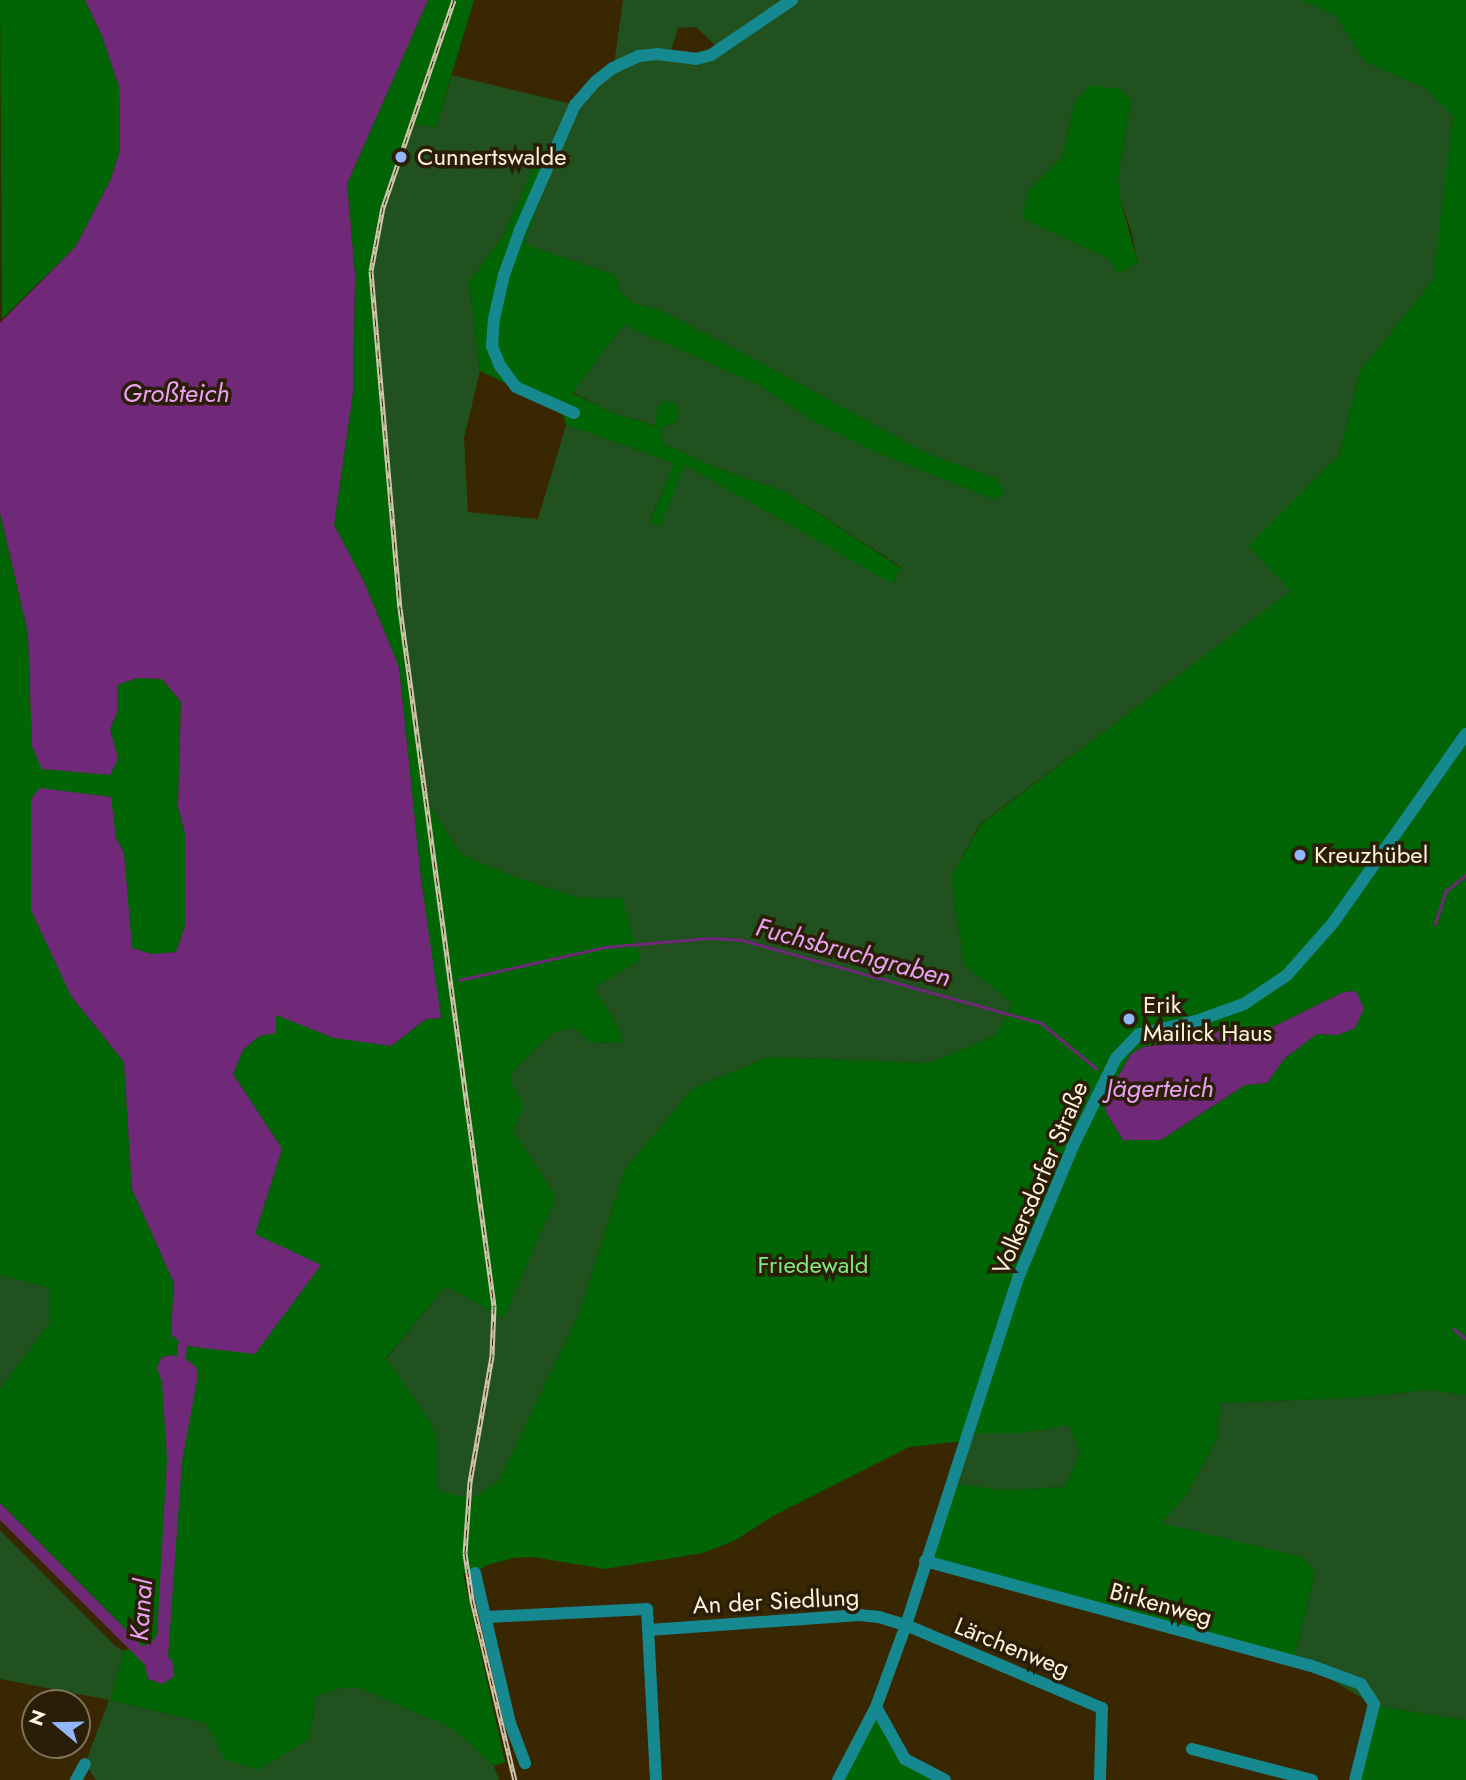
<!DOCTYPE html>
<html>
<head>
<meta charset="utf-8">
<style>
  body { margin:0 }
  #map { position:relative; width:1466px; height:1780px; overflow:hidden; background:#382700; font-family:Jost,sans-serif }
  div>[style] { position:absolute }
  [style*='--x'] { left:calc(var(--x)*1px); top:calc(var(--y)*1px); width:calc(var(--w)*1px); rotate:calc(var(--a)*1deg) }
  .green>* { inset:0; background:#20511e }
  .forest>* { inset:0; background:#016405 }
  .water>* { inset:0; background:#702879 }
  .stream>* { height:2.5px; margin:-1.25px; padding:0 1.25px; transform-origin:1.25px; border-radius:1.25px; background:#702879 }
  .canal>* { height:9px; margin:-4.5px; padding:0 4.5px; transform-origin:4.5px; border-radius:4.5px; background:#702879 }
  .minor>* { height:12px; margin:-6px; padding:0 6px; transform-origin:6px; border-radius:6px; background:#168890 }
  .rail>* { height:5px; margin-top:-2.5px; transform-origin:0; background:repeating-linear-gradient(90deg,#2a1e07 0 8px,#d2c5ac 0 16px); box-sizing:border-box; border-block:2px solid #d2c5ac }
  .dots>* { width:19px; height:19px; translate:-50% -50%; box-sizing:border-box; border:4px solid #2a1e07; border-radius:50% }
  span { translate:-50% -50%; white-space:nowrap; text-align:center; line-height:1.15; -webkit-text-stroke:7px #2a1e07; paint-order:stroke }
  .poi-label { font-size:24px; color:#fff3de }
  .left { translate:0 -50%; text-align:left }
  .street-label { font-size:24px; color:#fff3de }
  .park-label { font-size:24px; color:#81e97c }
  .water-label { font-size:26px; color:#eba0f5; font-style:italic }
  .north { position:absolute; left:21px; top:1689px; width:70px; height:70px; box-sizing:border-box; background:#2a1e07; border:2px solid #7f735d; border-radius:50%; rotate:289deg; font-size:19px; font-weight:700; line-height:28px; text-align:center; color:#fff3de }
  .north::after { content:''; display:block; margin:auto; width:24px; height:32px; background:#93b7fd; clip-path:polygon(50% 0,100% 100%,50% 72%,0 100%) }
</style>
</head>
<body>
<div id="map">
  <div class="green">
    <i style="clip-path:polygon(evenodd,623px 0,1300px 0,1335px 15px,1365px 62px,1425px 88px,1453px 115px,1444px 200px,1433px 280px,1360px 371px,1339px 455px,1249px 546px,1292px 591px,980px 824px,951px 877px,964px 965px,1013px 1004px,996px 1035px,929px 1063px,769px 1057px,693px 1088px,625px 1169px,578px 1316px,498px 1482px,471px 1500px,437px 1490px,438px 1443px,431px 1423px,386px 1359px,446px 1286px,504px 1317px,556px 1197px,513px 1130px,523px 1106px,510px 1080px,514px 1070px,554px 1032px,575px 1028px,590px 1043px,622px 1042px,619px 1028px,594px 988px,639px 960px,622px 898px,580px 898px,510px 875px,461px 854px,426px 800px,397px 573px,372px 293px,373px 249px,383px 207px,412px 123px,436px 127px,452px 75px,575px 105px,582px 103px,599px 83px,640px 58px,696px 61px,720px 54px,715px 45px,696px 27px,678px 28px,671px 51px,639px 52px,614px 64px,623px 0,1091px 86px,1120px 89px,1131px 101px,1118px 179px,1121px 202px,1131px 230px,1138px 263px,1118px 274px,1109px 259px,1022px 218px,1029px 190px,1062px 157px,1075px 101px,1091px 86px,623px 0,553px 150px,550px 172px,523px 244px,616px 275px,619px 290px,634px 304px,657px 309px,751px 357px,926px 453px,997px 479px,1004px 492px,995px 500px,873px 451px,811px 420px,759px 385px,624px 325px,572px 392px,613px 413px,657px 426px,657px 408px,665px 401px,676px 403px,679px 414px,674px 424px,661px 427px,664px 444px,717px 468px,784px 491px,901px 567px,894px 583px,685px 465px,659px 527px,650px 521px,674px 463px,566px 425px,538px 519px,468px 512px,464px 438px,480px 371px,469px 282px,503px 236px,540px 151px,553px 150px)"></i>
    <i style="clip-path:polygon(0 1275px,49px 1288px,49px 1324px,0 1389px)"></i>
    <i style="clip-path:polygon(1428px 1390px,1466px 1395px,1466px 1720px,1376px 1706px,1294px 1658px,1315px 1574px,1160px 1523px,1186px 1496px,1217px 1439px,1220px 1403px,1352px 1398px)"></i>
    <i style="clip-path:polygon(1059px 1424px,1068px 1425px,1080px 1453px,1065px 1487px,1005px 1490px,955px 1484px,973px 1433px,1024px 1433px)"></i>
    <i style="clip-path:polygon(0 1530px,115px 1646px,124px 1651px,110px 1700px,206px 1723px,309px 1739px,316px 1696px,342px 1688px,359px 1688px,455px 1729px,494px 1766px,499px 1780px,96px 1780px,85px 1764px,109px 1700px,0 1679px)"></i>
  </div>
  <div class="forest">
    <i style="clip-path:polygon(0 0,85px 0,102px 36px,119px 87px,120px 150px,111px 179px,76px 246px,2px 319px)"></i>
    <i style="clip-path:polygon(evenodd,428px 0,474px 0,436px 127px,412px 124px,377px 228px,371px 270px,397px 573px,426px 800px,461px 854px,510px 875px,580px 898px,622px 898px,640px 960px,594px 988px,619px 1028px,623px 1042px,590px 1043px,575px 1028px,554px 1032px,514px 1070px,510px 1080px,524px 1106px,513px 1130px,556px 1197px,504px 1318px,446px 1286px,386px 1358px,431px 1423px,438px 1443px,437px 1490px,471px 1499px,498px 1482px,578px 1316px,625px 1169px,693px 1088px,769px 1057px,929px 1063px,996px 1035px,1013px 1004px,964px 965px,951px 877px,981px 824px,1291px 591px,1248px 546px,1339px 455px,1360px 371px,1433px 280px,1453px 116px,1425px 88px,1365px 62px,1335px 15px,1300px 0,1466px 0,1466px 1395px,1428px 1390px,1352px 1398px,1220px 1403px,1217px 1439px,1186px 1496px,1161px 1523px,1302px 1557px,1315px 1573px,1294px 1658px,929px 1561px,955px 1484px,1005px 1490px,1065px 1487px,1080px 1453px,1068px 1425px,1024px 1433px,968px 1434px,965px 1441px,909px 1447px,773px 1516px,736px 1540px,703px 1553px,605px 1569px,532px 1557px,513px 1558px,487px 1565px,474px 1574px,463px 1573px,505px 1762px,494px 1766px,454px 1729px,359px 1688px,342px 1688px,316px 1696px,309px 1739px,258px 1770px,224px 1759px,206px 1723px,110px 1700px,124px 1651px,141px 1645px,0 1503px,0 1389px,49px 1324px,49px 1288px,0 1275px,0 513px,28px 633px,32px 746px,118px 759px,110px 729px,117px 713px,117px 685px,137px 678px,162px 679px,181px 702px,178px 807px,185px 834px,186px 860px,185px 926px,176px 952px,152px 954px,131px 948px,124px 853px,116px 838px,110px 797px,91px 795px,71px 996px,124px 1062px,132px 1189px,174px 1283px,171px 1334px,255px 1234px,282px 1149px,233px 1074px,243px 1050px,274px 1023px,276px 1015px,391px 1046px,426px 1019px,440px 1018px,421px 879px,399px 667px,364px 582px,334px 525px,353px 392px,355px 275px,347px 184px,428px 0,1344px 992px,1338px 1035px,1317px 1034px,1285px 1058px,1267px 1083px,1245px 1085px,1161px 1140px,1123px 1140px,1106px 1112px,1104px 1101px,1131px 1054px,1143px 1047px,1228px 1032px,1242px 1042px,1344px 992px)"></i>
    <i style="clip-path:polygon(1091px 85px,1120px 89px,1131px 101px,1118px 179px,1121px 202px,1138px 263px,1118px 274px,1109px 259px,1021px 218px,1029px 190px,1062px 157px,1075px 101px)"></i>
    <i style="clip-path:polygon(553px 150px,550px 172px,524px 244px,616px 275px,619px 290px,634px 304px,657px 309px,751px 357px,926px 453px,997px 479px,1005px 492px,995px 500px,873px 451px,811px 420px,759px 385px,624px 325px,572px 393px,613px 413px,656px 426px,657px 408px,665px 401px,676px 403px,679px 414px,674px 424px,661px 427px,664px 444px,717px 468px,784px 491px,901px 568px,893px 584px,685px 465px,660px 527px,650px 522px,674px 463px,566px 425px,562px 410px,480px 371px,469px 282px,503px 236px,540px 151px)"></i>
    <i style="clip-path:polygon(1376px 1706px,1466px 1720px,1466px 1780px,1357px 1780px)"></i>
    <i style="clip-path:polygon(876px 1707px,905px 1759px,945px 1780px,838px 1780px)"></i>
  </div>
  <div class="water">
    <i style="clip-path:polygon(85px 0,428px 0,347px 184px,355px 275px,353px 392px,334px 525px,364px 582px,399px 667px,421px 879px,441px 1018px,426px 1019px,391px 1046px,334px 1038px,276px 1015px,276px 1033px,259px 1036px,243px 1050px,233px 1074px,282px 1149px,255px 1234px,321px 1265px,255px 1354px,194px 1347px,182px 1344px,171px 1334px,174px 1283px,132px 1189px,124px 1062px,71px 996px,31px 910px,31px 799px,40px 788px,111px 797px,116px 838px,124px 853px,132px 948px,152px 954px,176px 952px,185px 926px,185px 834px,178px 807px,181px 702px,162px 679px,137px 678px,117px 685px,117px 713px,110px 729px,118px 759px,110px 775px,42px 769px,32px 746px,28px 633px,0 513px,0 323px,76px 246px,111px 179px,120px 150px,119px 87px,102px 36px)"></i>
    <i style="clip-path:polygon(1356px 991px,1364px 1009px,1355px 1028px,1338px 1035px,1317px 1034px,1285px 1058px,1267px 1083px,1245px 1085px,1161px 1140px,1123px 1140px,1106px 1112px,1104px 1101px,1131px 1054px,1143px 1047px,1192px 1041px,1210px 1032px,1228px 1032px,1242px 1042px,1344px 992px)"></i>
    <i style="clip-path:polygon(170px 1355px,186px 1359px,196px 1367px,198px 1375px,182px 1461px,168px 1657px,172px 1660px,174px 1676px,163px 1684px,148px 1679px,145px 1665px,0 1520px,0 1503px,137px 1641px,142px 1646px,151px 1643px,157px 1635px,167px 1459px,162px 1382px,157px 1368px,161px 1358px)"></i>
  </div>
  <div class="stream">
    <i style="--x:1435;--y:924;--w:35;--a:-72"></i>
    <i style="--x:1446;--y:891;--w:26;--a:-39"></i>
    <i style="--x:459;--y:980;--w:150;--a:-12.7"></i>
    <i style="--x:605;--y:947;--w:104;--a:-4.9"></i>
    <i style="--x:709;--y:938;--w:33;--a:3"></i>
    <i style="--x:742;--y:940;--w:310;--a:15.5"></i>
    <i style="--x:1041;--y:1023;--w:72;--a:39.4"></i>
    <i style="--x:1454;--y:1329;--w:16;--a:40"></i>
  </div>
  <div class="canal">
    <i style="--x:180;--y:1367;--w:23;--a:-85"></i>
  </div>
  <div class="minor">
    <i style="--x:574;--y:413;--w:64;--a:-155.9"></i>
    <i style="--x:516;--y:387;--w:26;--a:-127"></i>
    <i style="--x:500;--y:366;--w:22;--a:-112"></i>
    <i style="--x:492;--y:346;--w:27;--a:-86"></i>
    <i style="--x:494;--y:319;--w:45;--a:-77.2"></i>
    <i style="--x:504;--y:275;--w:48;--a:-70.4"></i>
    <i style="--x:520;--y:230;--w:137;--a:-66.3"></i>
    <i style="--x:575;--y:105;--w:30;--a:-49"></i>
    <i style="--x:595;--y:82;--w:23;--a:-38"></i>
    <i style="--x:613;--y:68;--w:29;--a:-25"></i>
    <i style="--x:639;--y:56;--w:18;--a:-6"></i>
    <i style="--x:657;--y:54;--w:39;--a:7"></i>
    <i style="--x:696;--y:59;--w:16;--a:-15"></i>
    <i style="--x:711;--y:55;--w:98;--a:-34.2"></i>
    <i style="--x:925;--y:1561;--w:398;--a:15.2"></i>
    <i style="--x:1309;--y:1665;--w:55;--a:20.1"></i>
    <i style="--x:1361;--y:1684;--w:24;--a:57"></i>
    <i style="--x:1374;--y:1704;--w:78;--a:104"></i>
    <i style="--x:475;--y:1573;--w:154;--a:76.9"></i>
    <i style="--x:510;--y:1723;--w:43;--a:69.4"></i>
    <i style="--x:487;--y:1617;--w:160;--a:-2.9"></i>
    <i style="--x:647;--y:1609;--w:171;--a:87"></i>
    <i style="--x:649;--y:1630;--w:211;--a:-4.1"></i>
    <i style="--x:859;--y:1615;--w:20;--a:6"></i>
    <i style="--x:879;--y:1617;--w:28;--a:17"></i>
    <i style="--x:906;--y:1625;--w:213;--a:23"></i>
    <i style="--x:1102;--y:1708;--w:72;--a:91.6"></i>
    <i style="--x:876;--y:1707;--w:60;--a:60.9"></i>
    <i style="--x:905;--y:1759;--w:45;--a:27.7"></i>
    <i style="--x:1192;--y:1749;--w:124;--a:14.5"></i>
    <i style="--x:76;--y:1780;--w:18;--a:-61"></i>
    <i style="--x:838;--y:1780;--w:82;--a:-62.5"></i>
    <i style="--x:876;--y:1707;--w:87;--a:-69.9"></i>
    <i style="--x:906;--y:1625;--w:365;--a:-72.1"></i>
    <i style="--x:1018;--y:1278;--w:141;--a:-67.4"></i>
    <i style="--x:1072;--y:1148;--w:100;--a:-63.9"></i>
    <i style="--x:1116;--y:1058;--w:33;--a:-46"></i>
    <i style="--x:1139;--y:1034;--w:58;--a:-12.8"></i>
    <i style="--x:1196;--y:1021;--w:51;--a:-19.5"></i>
    <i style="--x:1244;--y:1004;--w:52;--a:-34"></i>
    <i style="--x:1287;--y:975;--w:69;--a:-48.5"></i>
    <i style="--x:1333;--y:923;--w:231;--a:-54.9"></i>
  </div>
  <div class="rail">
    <i style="--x:454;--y:0;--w:219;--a:108.9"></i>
    <i style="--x:383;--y:207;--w:65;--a:100.6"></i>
    <i style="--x:371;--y:271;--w:338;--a:85.1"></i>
    <i style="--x:400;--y:608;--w:704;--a:82.33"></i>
    <i style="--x:494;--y:1306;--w:50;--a:92.3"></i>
    <i style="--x:492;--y:1356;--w:128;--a:99.9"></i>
    <i style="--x:470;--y:1482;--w:71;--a:94"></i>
    <i style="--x:465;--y:1553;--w:48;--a:81.5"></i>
    <i style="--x:472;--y:1600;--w:185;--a:76.6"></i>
  </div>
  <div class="dots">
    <i style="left:401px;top:157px;background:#93b7fd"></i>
    <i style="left:1300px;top:855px;background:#93b7fd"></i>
    <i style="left:1129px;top:1019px;background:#93b7fd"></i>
  </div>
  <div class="poi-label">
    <span class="left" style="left:417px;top:157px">Cunnertswalde</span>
    <span class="left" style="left:1314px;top:855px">Kreuzhübel</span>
    <span class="left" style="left:1143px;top:1019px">Erik<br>Mailick Haus</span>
  </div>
  <div class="street-label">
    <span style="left:1040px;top:1178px;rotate:-67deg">Volkersdorfer Straße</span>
    <span style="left:776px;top:1601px;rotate:-3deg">An der Siedlung</span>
    <span style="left:1161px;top:1604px;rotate:15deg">Birkenweg</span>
    <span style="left:1012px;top:1647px;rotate:22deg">Lärchenweg</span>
  </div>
  <div class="park-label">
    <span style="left:813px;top:1265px">Friedewald</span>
  </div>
  <div class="water-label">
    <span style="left:176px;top:394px">Großteich</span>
    <span style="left:853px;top:953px;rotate:15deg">Fuchsbruchgraben</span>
    <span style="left:1160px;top:1089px">Jägerteich</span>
    <span style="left:142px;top:1610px;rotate:-86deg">Kanal</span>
  </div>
  <div class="north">N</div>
</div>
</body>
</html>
